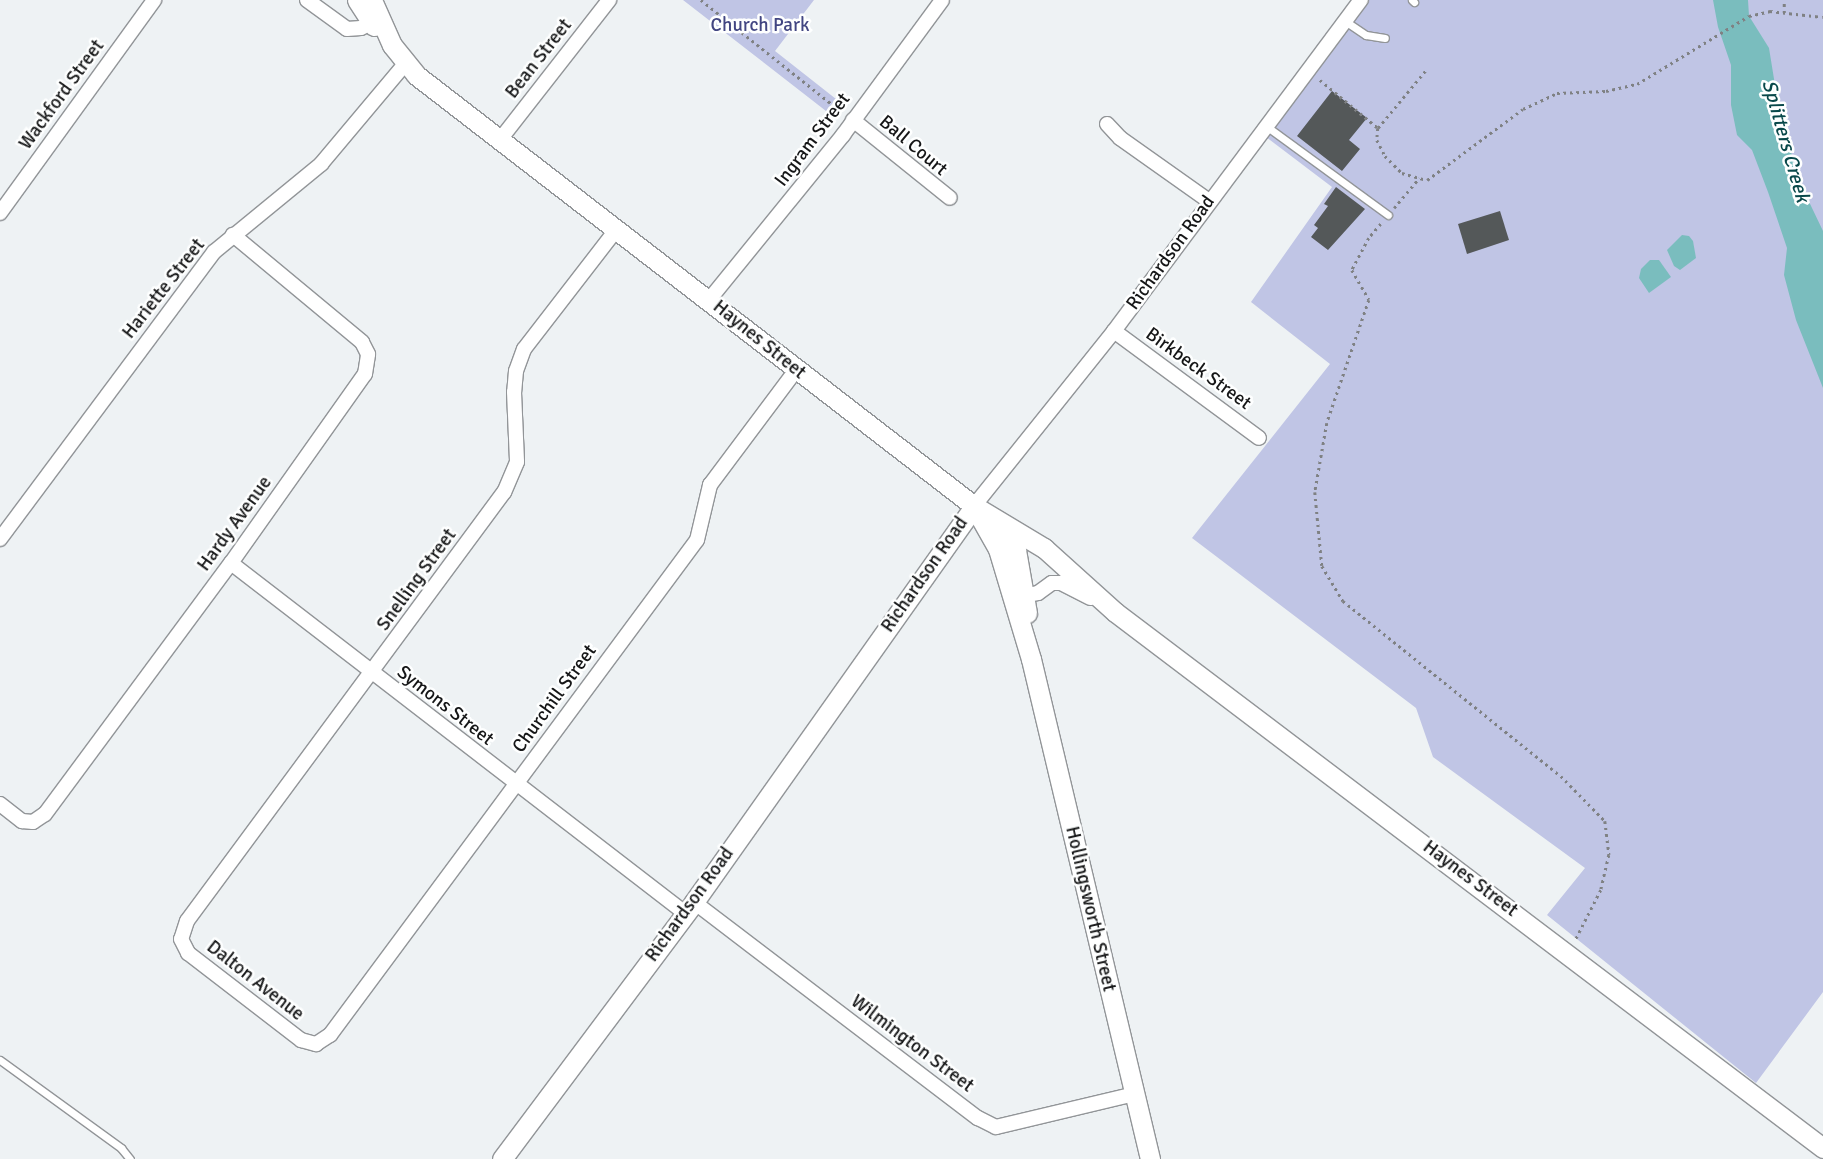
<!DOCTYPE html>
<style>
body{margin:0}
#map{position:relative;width:1823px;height:1159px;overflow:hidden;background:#eef2f4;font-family:Signika,sans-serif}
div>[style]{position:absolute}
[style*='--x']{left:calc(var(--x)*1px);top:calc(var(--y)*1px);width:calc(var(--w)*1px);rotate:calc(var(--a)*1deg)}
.green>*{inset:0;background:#c0c5e5}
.water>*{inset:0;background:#7abdbe}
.building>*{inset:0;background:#545859}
.path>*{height:2.5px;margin-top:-1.25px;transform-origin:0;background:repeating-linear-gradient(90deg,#7f8183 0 2.5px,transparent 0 6.5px)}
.roads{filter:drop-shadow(1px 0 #929598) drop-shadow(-1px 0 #929598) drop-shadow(0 1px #929598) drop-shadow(0 -1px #929598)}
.lane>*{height:7px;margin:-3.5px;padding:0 3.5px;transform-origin:3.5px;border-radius:3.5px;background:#fff}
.street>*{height:14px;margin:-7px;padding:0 7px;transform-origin:7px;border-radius:7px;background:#fff}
.secondary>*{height:19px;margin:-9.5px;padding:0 9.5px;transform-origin:9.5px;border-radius:9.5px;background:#fff}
span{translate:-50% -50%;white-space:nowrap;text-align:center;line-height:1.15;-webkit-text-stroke:5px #feffff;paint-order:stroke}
.park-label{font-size:19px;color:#424682}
.street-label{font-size:19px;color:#151617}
.water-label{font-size:20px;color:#08484a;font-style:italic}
</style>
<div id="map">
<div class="green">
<i style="clip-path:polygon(683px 0,814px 0,775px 51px,836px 99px,826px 111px)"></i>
<i style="clip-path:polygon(1369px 0,1823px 0,1823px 992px,1756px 1083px,1547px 915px,1585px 868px,1433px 757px,1416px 708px,1192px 538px,1330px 364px,1251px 302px,1332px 187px,1266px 137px)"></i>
</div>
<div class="water">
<i style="clip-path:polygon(1713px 0,1748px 0,1749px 16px,1769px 48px,1780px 116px,1801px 185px,1823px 231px,1823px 388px,1796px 320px,1784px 275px,1787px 248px,1768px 192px,1752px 150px,1737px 135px,1731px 105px,1731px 65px,1718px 27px)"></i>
<i style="clip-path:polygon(1682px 235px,1689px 236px,1693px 241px,1696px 258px,1680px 270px,1674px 266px,1667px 250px)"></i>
<i style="clip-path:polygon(1650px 260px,1659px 260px,1671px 277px,1649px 293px,1639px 278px,1641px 269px)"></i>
</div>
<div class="building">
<i style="clip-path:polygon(1332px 91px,1367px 118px,1349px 140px,1360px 149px,1342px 171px,1297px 136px)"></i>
<i style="clip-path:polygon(1336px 187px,1365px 209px,1328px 250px,1311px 237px,1318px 228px,1314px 225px,1328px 206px,1324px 204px)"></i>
<i style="clip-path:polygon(1500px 211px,1509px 240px,1467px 254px,1458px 224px)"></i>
</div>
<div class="path">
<i style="--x:701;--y:0;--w:180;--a:38.5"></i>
<i style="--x:1784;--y:13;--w:13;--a:-90"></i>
<i style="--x:1320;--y:80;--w:75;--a:39.6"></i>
<i style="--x:1378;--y:128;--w:12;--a:95"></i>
<i style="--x:1377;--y:140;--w:18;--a:63"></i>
<i style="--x:1385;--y:156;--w:24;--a:45"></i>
<i style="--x:1402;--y:173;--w:26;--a:16"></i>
<i style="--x:1427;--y:180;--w:119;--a:-36.5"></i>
<i style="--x:1523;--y:109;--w:38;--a:-25"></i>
<i style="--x:1557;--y:93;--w:49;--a:-2.3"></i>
<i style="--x:1606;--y:91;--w:32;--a:-13"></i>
<i style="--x:1637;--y:84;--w:131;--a:-31.3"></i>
<i style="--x:1749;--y:16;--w:22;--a:-13"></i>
<i style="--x:1770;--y:11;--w:53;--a:6.5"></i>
<i style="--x:1378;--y:128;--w:75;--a:-50.4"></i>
<i style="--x:1394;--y:208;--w:39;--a:-50"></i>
<i style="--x:1381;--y:224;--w:18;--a:131"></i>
<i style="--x:1369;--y:238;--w:36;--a:118"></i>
<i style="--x:1352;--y:270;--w:34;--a:60"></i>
<i style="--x:1369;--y:300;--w:130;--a:108.9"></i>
<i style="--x:1327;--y:423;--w:70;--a:99.9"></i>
<i style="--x:1315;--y:492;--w:74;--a:84.6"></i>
<i style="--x:1322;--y:566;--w:41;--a:59"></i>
<i style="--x:1343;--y:601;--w:280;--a:38.8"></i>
<i style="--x:1561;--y:776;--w:63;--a:45.6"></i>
<i style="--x:1605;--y:821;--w:34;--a:83"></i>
<i style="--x:1609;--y:855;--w:36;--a:103"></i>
<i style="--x:1601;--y:890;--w:57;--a:117"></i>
</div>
<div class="roads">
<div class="lane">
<i style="--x:1412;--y:0;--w:3;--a:45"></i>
<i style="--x:1345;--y:21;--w:25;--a:34"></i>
<i style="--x:1366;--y:35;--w:19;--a:9"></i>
<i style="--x:1266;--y:126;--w:151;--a:36.1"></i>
<i style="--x:0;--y:1060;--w:150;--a:36"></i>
<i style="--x:121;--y:1148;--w:14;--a:51"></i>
</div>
<div class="street">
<i style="--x:307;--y:0;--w:49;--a:35.9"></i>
<i style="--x:347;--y:29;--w:14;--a:-4"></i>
<i style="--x:361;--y:28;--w:20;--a:-27"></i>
<i style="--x:853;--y:120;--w:124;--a:38.8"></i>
<i style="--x:1107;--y:124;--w:19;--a:47"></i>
<i style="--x:1120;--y:138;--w:109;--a:35.3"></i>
<i style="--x:499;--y:141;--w:179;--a:-52"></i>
<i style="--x:0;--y:213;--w:263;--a:-54.1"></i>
<i style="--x:616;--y:230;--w:150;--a:127.7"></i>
<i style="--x:524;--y:349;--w:23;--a:110"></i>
<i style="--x:516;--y:371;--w:21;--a:95"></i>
<i style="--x:514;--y:392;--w:70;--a:87.5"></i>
<i style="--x:517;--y:462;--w:33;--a:113"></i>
<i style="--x:504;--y:492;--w:533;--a:126.46"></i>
<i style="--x:187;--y:921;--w:19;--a:108"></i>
<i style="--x:181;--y:939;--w:16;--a:63"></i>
<i style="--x:188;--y:953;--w:143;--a:37.6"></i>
<i style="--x:301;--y:1040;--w:16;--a:15"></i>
<i style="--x:316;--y:1044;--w:17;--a:-33"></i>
<i style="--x:330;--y:1035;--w:616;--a:-53.45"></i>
<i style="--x:697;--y:540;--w:57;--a:-76.7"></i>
<i style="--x:710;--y:485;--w:144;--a:-53.2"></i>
<i style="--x:709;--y:300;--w:213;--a:-50.9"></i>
<i style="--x:843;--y:135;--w:167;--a:-53.7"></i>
<i style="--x:1114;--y:331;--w:180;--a:36.4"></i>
<i style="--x:974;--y:506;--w:224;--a:-51.3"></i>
<i style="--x:1114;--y:331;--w:413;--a:-53.3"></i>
<i style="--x:0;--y:539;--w:358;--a:-53.3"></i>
<i style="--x:214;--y:252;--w:139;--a:-39.4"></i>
<i style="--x:321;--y:164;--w:131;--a:-50"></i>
<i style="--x:231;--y:563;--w:573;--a:37.63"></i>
<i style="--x:1016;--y:597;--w:22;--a:-10"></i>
<i style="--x:1038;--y:593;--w:17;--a:-36"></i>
<i style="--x:1052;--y:583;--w:9;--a:0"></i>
<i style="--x:1061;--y:583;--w:33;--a:27"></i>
<i style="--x:0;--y:804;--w:28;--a:38"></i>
<i style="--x:22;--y:821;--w:11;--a:5"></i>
<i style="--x:33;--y:822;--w:14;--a:-34"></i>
<i style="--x:45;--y:814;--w:312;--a:-53.5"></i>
<i style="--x:231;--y:563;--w:232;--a:-54.7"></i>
<i style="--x:365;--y:374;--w:20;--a:-81"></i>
<i style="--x:368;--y:354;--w:13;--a:-117"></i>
<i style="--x:362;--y:342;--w:168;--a:-140.3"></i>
<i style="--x:694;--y:902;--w:357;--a:37.3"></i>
<i style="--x:978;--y:1118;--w:20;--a:27"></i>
<i style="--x:996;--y:1127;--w:142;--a:-13.4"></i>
</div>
<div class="secondary">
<i style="--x:357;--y:0;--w:31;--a:57"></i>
<i style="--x:372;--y:0;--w:49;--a:66"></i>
<i style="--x:392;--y:45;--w:38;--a:51"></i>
<i style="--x:416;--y:75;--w:705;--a:37.68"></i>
<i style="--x:974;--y:506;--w:82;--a:31"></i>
<i style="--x:1044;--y:548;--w:96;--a:42"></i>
<i style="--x:1115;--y:612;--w:888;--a:37.13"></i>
<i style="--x:976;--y:510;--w:45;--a:60.6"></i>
<i style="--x:998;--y:549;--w:115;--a:73.3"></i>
<i style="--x:1031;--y:659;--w:514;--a:76.61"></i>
<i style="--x:1004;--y:525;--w:28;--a:64"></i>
<i style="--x:1016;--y:550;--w:64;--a:80.1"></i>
<i style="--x:502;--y:1159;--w:321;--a:-53.2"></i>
<i style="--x:694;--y:902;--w:485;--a:-54.7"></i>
</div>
</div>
<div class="park-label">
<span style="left:760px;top:26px">Church Park</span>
</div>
<div class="street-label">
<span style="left:539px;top:59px;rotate:-52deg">Bean Street</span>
<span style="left:62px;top:95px;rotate:-54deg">Wackford Street</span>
<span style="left:813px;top:140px;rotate:-53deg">Ingram Street</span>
<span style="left:913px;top:146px;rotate:40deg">Ball Court</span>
<span style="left:1171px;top:253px;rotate:-54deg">Richardson Road</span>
<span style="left:164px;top:289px;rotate:-52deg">Hariette Street</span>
<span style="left:759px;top:340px;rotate:39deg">Haynes Street</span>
<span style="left:1198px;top:369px;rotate:36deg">Birkbeck Street</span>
<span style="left:235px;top:524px;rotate:-54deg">Hardy Avenue</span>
<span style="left:925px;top:575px;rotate:-55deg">Richardson Road</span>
<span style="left:417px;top:580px;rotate:-54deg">Snelling Street</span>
<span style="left:555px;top:699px;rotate:-54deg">Churchill Street</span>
<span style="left:445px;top:706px;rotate:38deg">Symons Street</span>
<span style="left:1470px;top:879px;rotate:37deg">Haynes Street</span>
<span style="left:690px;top:905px;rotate:-54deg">Richardson Road</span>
<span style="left:1090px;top:909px;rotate:77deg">Hollingsworth Street</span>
<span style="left:255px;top:981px;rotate:38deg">Dalton Avenue</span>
<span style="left:912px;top:1044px;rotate:37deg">Wilmington Street</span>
</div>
<div class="water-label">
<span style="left:1786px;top:141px;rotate:74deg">Splitters Creek</span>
</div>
</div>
